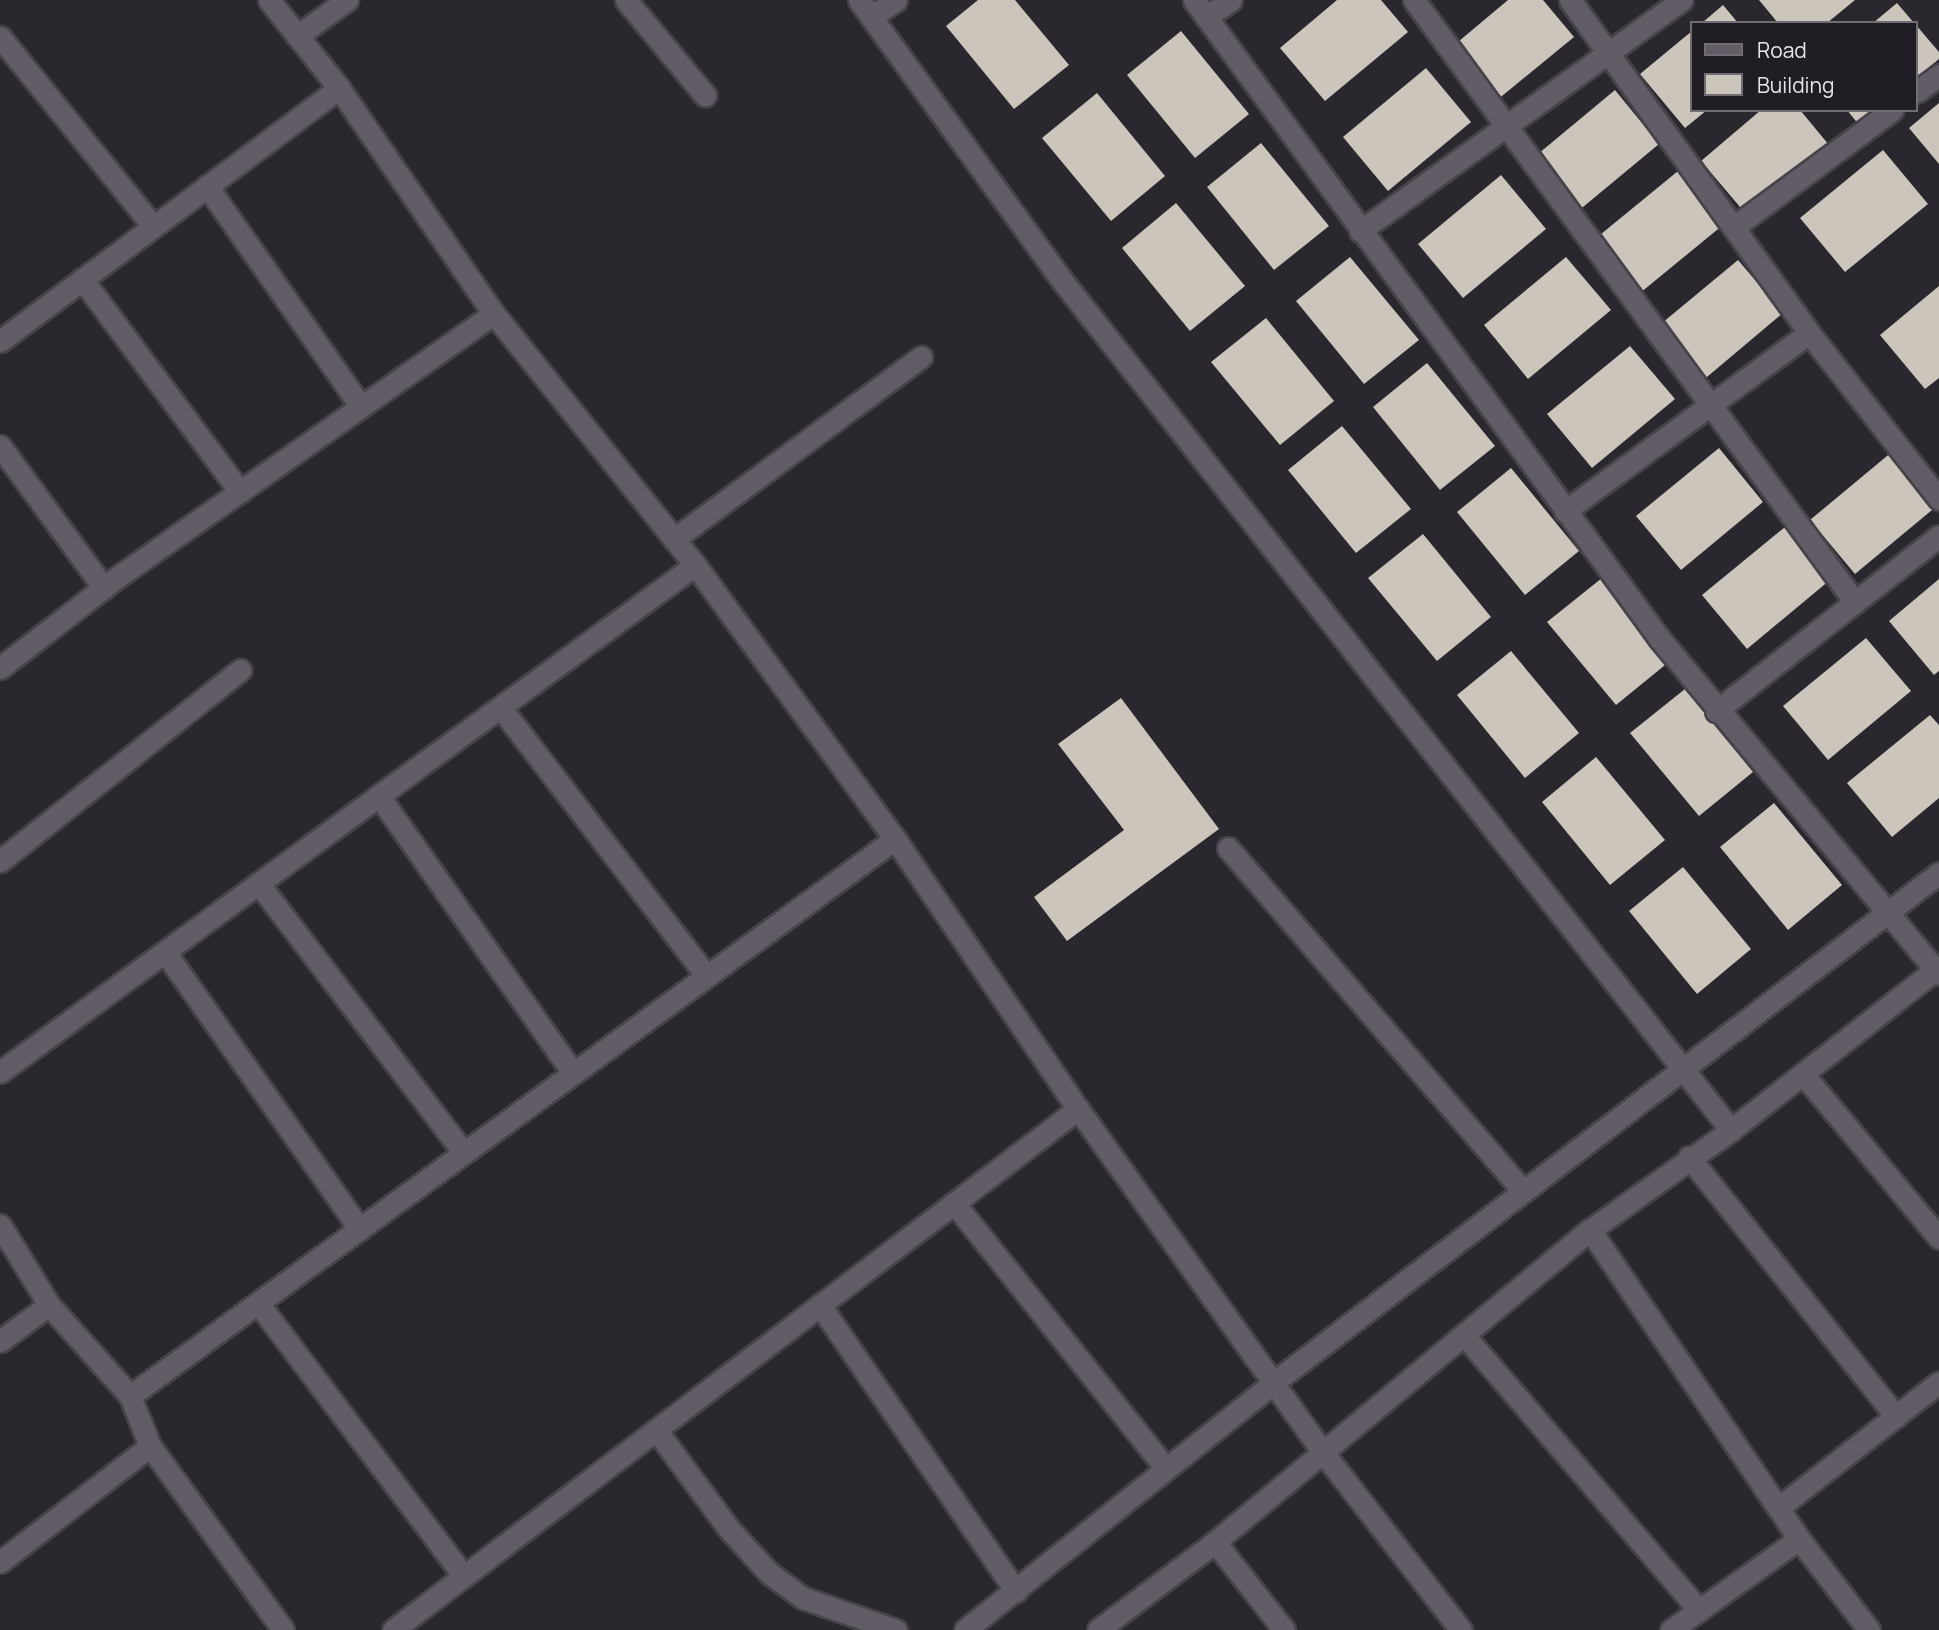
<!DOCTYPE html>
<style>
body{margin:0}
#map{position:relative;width:1939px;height:1630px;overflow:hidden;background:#2b272e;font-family:Manrope,sans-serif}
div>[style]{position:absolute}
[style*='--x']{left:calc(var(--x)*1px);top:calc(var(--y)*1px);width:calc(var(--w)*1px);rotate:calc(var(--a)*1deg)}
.building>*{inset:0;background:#cbc5bc}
.roads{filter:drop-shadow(2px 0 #464349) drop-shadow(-2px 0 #464349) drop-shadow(0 2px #464349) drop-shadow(0 -2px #464349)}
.minor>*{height:21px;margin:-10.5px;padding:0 10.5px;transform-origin:10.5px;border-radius:10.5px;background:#615c65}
span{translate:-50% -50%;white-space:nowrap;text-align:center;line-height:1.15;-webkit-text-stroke:7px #211d24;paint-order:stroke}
.legend{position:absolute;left:1690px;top:21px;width:228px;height:91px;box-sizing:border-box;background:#211d24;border:2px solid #716d73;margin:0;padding:9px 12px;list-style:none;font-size:21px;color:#e8e5ea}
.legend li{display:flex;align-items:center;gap:14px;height:35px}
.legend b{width:35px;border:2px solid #716d73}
</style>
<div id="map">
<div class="building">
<i style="clip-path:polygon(978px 0,1015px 0,1069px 65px,1014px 109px,946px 26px)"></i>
<i style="clip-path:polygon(1337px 0,1381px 0,1408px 32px,1325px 101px,1280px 48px)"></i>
<i style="clip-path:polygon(1508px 0,1543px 0,1574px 37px,1491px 105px,1446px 52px)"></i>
<i style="clip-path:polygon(1759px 0,1855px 0,1827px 23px,1778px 23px)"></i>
<i style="clip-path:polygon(1897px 3px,1914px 23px,1873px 23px)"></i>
<i style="clip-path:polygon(1723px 5px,1738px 23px,1702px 23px)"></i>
<i style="clip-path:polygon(1916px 25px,1939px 52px,1939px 59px,1916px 78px)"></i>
<i style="clip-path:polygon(1181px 31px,1249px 114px,1195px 158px,1127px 75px)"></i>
<i style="clip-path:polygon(1692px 31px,1692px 110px,1707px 110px,1685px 128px,1640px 74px)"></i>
<i style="clip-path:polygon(1426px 68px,1471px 122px,1388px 191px,1343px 137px)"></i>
<i style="clip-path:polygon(1615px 90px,1659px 144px,1577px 212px,1532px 159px)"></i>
<i style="clip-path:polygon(1097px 93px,1165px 176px,1111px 221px,1042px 138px)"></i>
<i style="clip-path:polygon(1939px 103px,1939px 164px,1909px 128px)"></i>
<i style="clip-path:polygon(1761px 110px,1800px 110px,1829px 145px,1746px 214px,1701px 161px)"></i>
<i style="clip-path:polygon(1847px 110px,1878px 110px,1859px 125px)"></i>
<i style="clip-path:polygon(1261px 143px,1329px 226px,1274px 270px,1207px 187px)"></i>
<i style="clip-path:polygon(1883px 150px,1928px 204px,1845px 272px,1800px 218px)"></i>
<i style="clip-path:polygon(1678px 171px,1723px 225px,1640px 293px,1595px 239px)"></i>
<i style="clip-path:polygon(1501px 175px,1546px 229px,1463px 298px,1418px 244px)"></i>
<i style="clip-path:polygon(1176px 203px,1245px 286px,1190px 331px,1122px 248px)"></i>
<i style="clip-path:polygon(1350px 257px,1419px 340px,1364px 384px,1296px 301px)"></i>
<i style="clip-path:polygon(1566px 257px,1611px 310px,1528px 379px,1484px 325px)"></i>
<i style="clip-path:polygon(1738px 260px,1783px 313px,1701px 382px,1656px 328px)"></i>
<i style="clip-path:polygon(1939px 286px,1939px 378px,1925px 389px,1880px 335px)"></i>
<i style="clip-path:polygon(1266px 318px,1334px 401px,1280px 445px,1211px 362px)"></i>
<i style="clip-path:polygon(1630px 346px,1675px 399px,1592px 468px,1547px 414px)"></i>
<i style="clip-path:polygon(1427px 363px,1495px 446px,1440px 490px,1373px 407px)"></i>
<i style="clip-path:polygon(1342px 426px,1411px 509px,1356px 553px,1288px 470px)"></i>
<i style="clip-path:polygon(1719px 448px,1763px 502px,1681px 570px,1636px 516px)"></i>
<i style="clip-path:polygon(1893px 451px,1938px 505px,1855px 574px,1810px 520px)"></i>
<i style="clip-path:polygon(1511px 468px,1579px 551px,1525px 595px,1457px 512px)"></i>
<i style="clip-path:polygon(1785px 527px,1830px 580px,1747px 649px,1702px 595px)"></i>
<i style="clip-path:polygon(1423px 534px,1491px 617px,1437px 661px,1368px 578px)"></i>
<i style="clip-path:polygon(1602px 578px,1670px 661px,1616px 705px,1547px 622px)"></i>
<i style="clip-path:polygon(1939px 579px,1939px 671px,1934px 675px,1889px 621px)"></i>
<i style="clip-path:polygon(1866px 638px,1911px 691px,1828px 760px,1783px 706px)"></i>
<i style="clip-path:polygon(1511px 651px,1579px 733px,1525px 778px,1457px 695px)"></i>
<i style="clip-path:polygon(1685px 689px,1753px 772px,1699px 816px,1630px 733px)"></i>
<i style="clip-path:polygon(1121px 698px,1219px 829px,1067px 941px,1034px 897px,1124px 830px,1058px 744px)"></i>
<i style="clip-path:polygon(1930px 715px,1939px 725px,1939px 798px,1892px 837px,1847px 783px)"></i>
<i style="clip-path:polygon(1596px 757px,1665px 840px,1610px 885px,1542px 802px)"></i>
<i style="clip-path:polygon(1774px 803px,1842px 885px,1788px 930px,1720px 847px)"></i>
<i style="clip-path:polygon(1683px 867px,1751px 949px,1697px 994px,1629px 911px)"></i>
</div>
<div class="roads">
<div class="minor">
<i style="--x:269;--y:0;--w:112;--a:51.5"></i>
<i style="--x:339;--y:88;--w:274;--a:55.6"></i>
<i style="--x:494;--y:314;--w:322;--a:51.3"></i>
<i style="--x:695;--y:565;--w:339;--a:53.9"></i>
<i style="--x:895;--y:839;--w:326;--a:55.9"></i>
<i style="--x:1078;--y:1109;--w:420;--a:54.5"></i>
<i style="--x:1322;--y:1451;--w:227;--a:52.2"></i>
<i style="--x:626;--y:0;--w:124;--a:50.3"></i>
<i style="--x:859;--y:0;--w:344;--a:54.1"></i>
<i style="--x:1061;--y:279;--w:1083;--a:51.79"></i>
<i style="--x:1194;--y:0;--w:789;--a:53.91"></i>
<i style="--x:1659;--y:638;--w:437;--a:50.2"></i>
<i style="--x:1414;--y:0;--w:746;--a:53.78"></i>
<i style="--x:1570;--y:0;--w:410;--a:54.3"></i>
<i style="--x:871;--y:17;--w:30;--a:-34"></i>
<i style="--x:1206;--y:17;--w:30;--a:-34"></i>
<i style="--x:297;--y:36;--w:62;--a:-35.8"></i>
<i style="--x:0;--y:37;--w:243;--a:51"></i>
<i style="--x:1916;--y:92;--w:29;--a:-36"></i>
<i style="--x:207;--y:186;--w:269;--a:55.1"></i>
<i style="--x:1734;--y:227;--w:197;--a:-36.5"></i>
<i style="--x:1360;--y:231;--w:396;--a:-35.7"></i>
<i style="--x:82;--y:279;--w:265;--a:53.4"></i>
<i style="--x:0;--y:341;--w:423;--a:-36.7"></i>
<i style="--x:0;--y:446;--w:176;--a:53.8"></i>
<i style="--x:1565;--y:511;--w:302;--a:-36.1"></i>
<i style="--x:1809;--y:333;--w:211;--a:51.9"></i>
<i style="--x:674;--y:539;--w:307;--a:-36.4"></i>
<i style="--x:0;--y:668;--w:142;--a:-37.8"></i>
<i style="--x:112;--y:581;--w:466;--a:-35"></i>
<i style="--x:501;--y:708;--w:338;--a:52.5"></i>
<i style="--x:1716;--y:711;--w:283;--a:-38.1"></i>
<i style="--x:379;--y:796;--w:338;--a:55"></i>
<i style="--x:1228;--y:848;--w:452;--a:49.3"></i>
<i style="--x:0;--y:861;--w:307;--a:-38.5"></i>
<i style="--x:259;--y:884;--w:338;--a:52.7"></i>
<i style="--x:165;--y:952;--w:339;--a:54.9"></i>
<i style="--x:0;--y:1072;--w:860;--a:-36.11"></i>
<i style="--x:1803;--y:1074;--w:213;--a:50.3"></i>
<i style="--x:1689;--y:1157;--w:332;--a:51.4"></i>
<i style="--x:954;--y:1203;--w:340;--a:51.4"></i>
<i style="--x:0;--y:1225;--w:94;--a:58.5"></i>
<i style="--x:49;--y:1305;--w:122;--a:48.3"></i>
<i style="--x:130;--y:1396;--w:54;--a:68.2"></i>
<i style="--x:150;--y:1446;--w:227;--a:54.1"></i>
<i style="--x:1590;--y:1230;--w:373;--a:55.9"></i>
<i style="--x:258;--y:1303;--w:342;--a:53"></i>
<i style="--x:820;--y:1305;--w:347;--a:55.6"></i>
<i style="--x:1464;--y:1335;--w:362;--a:49.5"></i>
<i style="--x:0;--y:1341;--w:61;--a:-36.3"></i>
<i style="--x:130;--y:1396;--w:946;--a:-36.06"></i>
<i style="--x:656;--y:1430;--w:123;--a:53.6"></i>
<i style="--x:729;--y:1529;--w:59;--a:47.7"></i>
<i style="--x:769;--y:1573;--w:42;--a:36.3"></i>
<i style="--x:803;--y:1598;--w:98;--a:19"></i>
<i style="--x:1778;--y:1508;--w:204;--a:-38"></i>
<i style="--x:1215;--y:1542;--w:112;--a:51.9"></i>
<i style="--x:0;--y:1562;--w:190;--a:-37.7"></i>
<i style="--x:393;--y:1630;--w:861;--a:-37.26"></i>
<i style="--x:965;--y:1630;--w:395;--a:-38.7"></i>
<i style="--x:1273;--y:1383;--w:839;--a:-37.44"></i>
<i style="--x:1098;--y:1630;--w:146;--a:-36.9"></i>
<i style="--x:1215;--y:1542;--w:488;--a:-39.8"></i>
<i style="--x:1590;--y:1230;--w:173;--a:-35.3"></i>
<i style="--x:1731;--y:1130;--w:264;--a:-38.1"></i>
<i style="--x:1671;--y:1630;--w:157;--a:-35.4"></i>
<i style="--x:1799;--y:1539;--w:115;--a:52.4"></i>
</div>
</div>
<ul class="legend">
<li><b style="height:9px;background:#615c65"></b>Road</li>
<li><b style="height:19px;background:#cbc5bc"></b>Building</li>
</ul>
</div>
